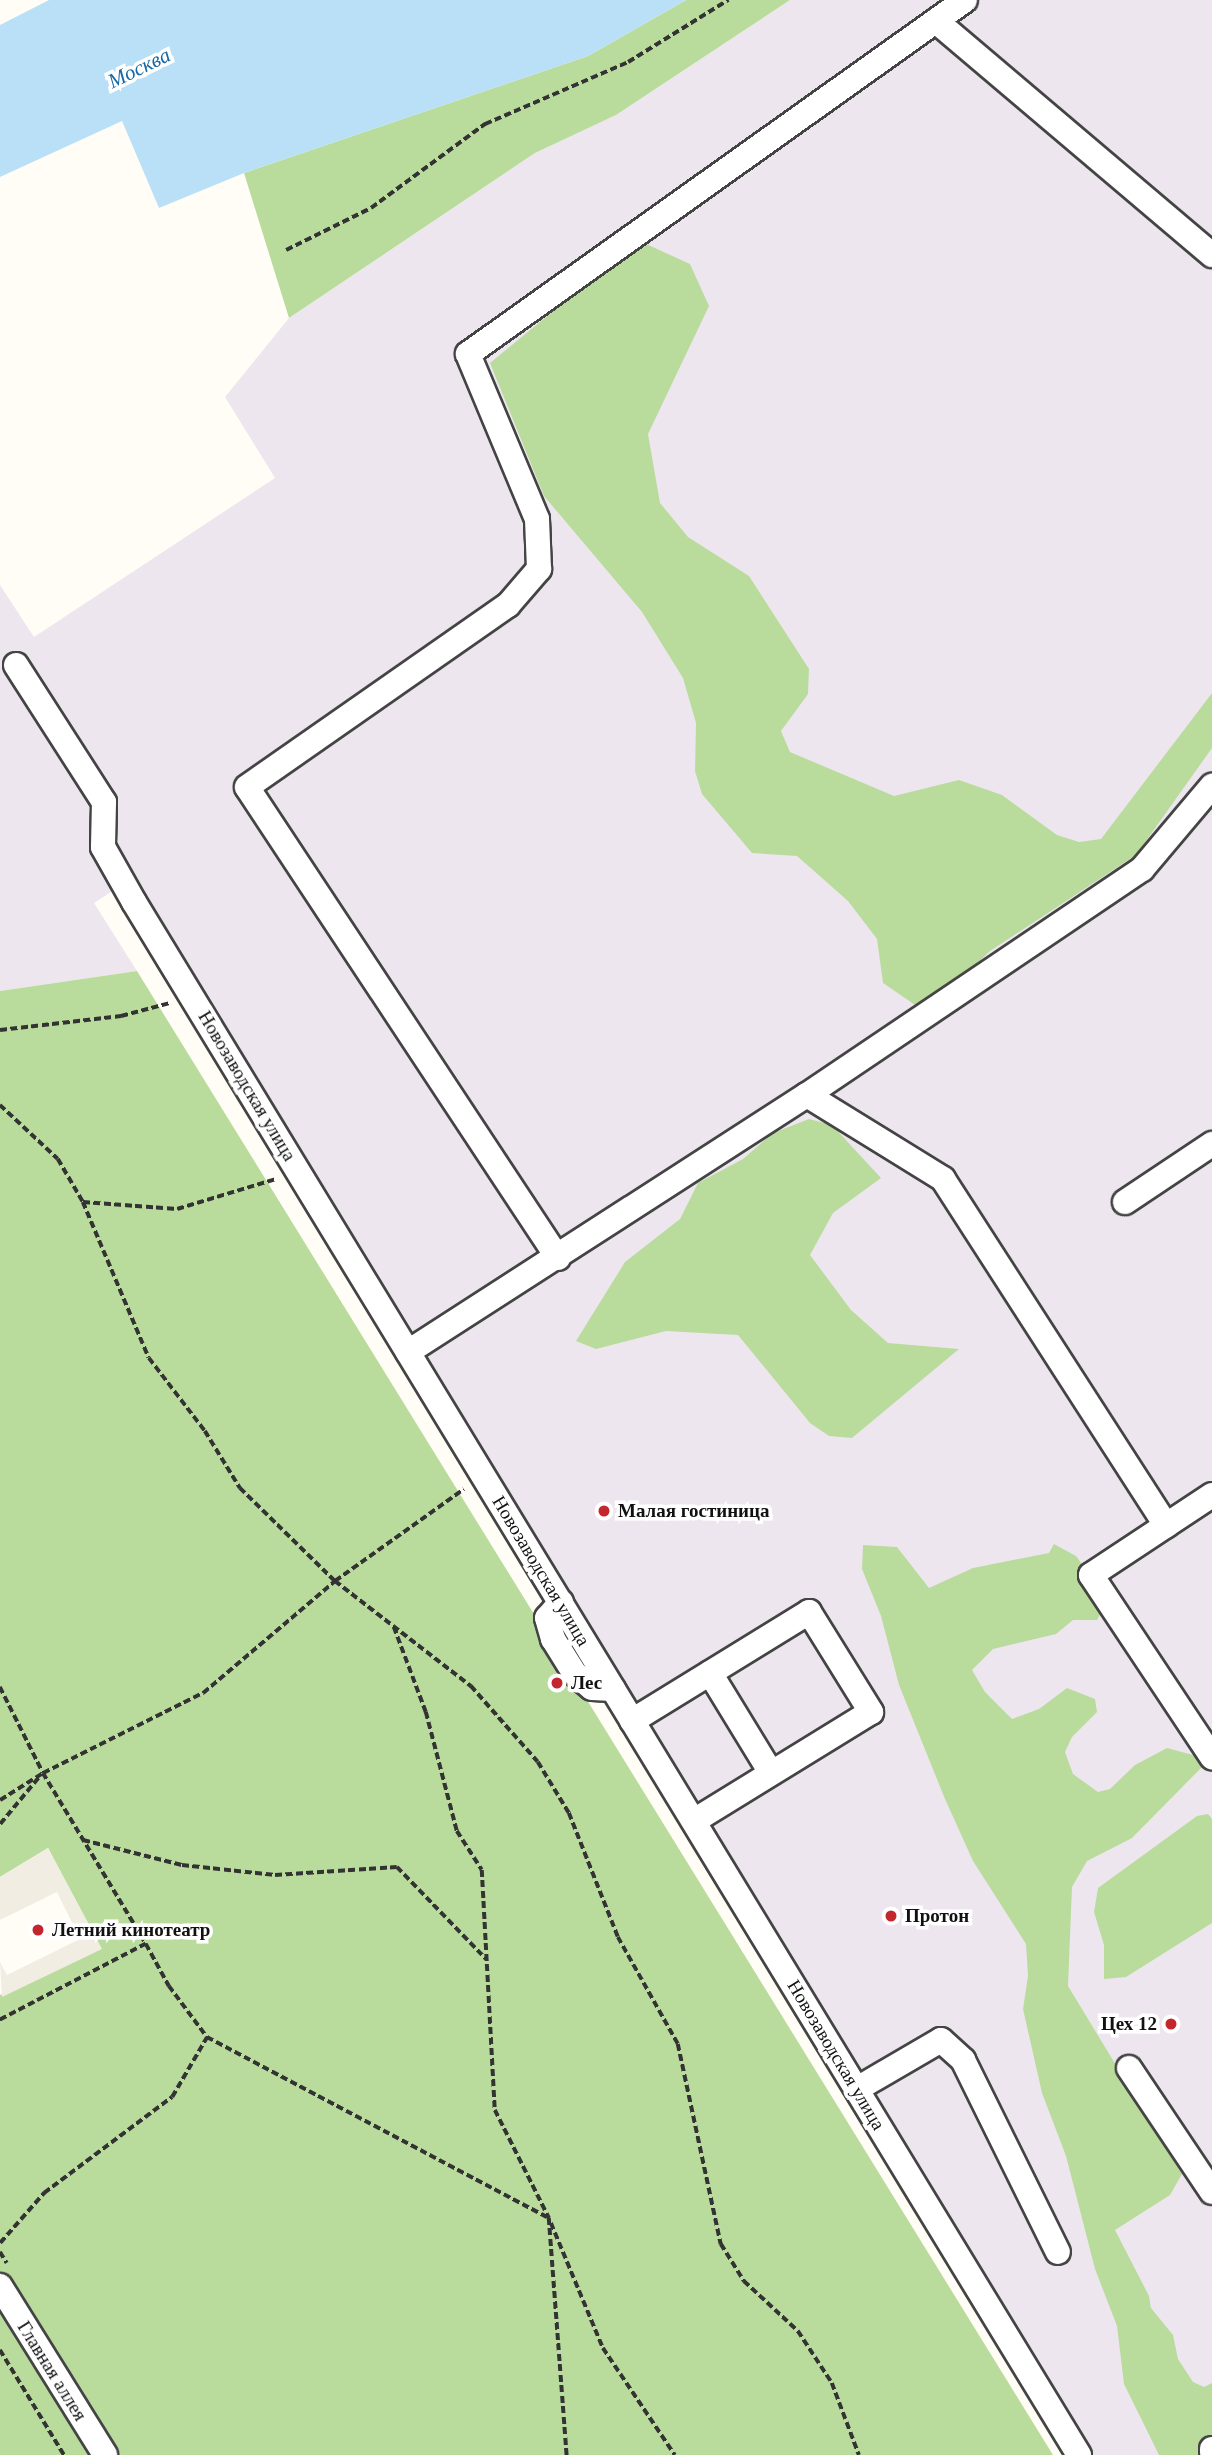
<!DOCTYPE html>
<meta charset="utf-8">
<style>
body{margin:0}
#map{position:relative;width:1212px;height:2455px;overflow:hidden;background:#fffdf5;font-family:"Times New Roman",serif}
div>[style]{position:absolute}
[style*='--x']{left:calc(var(--x)*1px);top:calc(var(--y)*1px);width:calc(var(--w)*1px);rotate:calc(var(--a)*1deg)}
.industrial>*{inset:0;background:#eee6ef}
.forest>*{inset:0;background:#b9dc9c}
.plaza>*{inset:0;background:#f1ede2}
.water>*{inset:0;background:#b9e0f7}
.path>*{height:3.5px;margin-top:-1.75px;transform-origin:0;background:repeating-linear-gradient(90deg,#333 0 7px,transparent 0 10.5px)}
.roads{filter:drop-shadow(2px 0 #444) drop-shadow(-2px 0 #444) drop-shadow(0 2px #444) drop-shadow(0 -2px #444)}
.minor>*{height:24px;margin:-12px;padding:0 12px;transform-origin:12px;border-radius:12px;background:#fff}
.dots>*{width:19px;height:19px;translate:-50% -50%;box-sizing:border-box;border:4px solid #fff;border-radius:50%}
span{translate:-50% -50%;white-space:nowrap;text-align:center;line-height:1.15;-webkit-text-stroke:7px #fff;paint-order:stroke}
.street-label{font-size:19px;color:#111}
.poi-label{font-size:19px;color:#111;font-weight:700}
.left{translate:0 -50%;text-align:left}
.right{translate:-100% -50%;text-align:right}
.water-label{font-size:21px;color:#1768a6;font-style:italic}
</style>
<div id="map">
<div class="industrial">
<i style="clip-path:polygon(790px 0,1212px 0,1212px 2455px,1089px 2455px,131px 879px,94px 903px,137px 971px,0 991px,0 585px,34px 637px,275px 478px,225px 397px,289px 318px,535px 153px,616px 115px)"></i>
</div>
<div class="forest">
<i style="clip-path:polygon(686px 0,790px 0,616px 115px,535px 153px,289px 318px,244px 173px,588px 56px)"></i>
<i style="clip-path:polygon(644px 243px,690px 264px,709px 306px,648px 434px,660px 503px,688px 537px,749px 576px,809px 669px,808px 694px,781px 731px,790px 752px,894px 796px,959px 780px,1002px 795px,1057px 835px,1079px 842px,1101px 839px,1212px 693px,1212px 748px,1136px 855px,990px 951px,940px 999px,921px 1009px,883px 983px,877px 939px,848px 901px,797px 856px,752px 853px,702px 794px,695px 771px,696px 723px,683px 678px,642px 612px,544px 496px,490px 363px,623px 254px)"></i>
<i style="clip-path:polygon(137px 971px,1053px 2455px,0 2455px,0 1995px,101px 1948px,48px 1848px,0 1877px,0 991px)"></i>
<i style="clip-path:polygon(809px 1119px,832px 1125px,881px 1178px,833px 1213px,810px 1255px,851px 1310px,888px 1343px,959px 1349px,852px 1438px,829px 1436px,810px 1423px,738px 1335px,666px 1331px,596px 1349px,576px 1341px,625px 1262px,680px 1219px,698px 1183px,743px 1159px,773px 1133px)"></i>
<i style="clip-path:polygon(1054px 1544px,1076px 1556px,1097px 1585px,1103px 1609px,1097px 1620px,1073px 1620px,1056px 1634px,993px 1649px,972px 1670px,985px 1692px,1012px 1719px,1039px 1709px,1067px 1688px,1095px 1699px,1097px 1712px,1072px 1737px,1065px 1752px,1073px 1774px,1098px 1792px,1110px 1789px,1135px 1765px,1167px 1748px,1197px 1756px,1203px 1766px,1132px 1838px,1087px 1861px,1072px 1887px,1068px 1986px,1182px 2174px,1170px 2195px,1115px 2230px,1149px 2296px,1151px 2308px,1173px 2335px,1178px 2359px,1193px 2382px,1204px 2387px,1212px 2383px,1212px 2455px,1159px 2455px,1124px 2384px,1117px 2326px,1095px 2269px,1066px 2156px,1042px 2093px,1023px 2009px,1028px 1976px,1026px 1944px,973px 1861px,945px 1799px,899px 1685px,881px 1616px,862px 1569px,863px 1545px,897px 1547px,929px 1588px,973px 1568px,1049px 1553px)"></i>
<i style="clip-path:polygon(1208px 1814px,1212px 1819px,1212px 1923px,1126px 1977px,1104px 1979px,1104px 1945px,1094px 1912px,1098px 1888px,1197px 1816px)"></i>
</div>
<div class="plaza">
<i style="clip-path:polygon(48px 1848px,102px 1949px,2px 1997px,0 1962px,7px 1975px,80px 1939px,57px 1892px,0 1920px,0 1877px)"></i>
</div>
<div class="water">
<i style="clip-path:polygon(49px 0,686px 0,588px 56px,244px 173px,159px 208px,122px 121px,0 177px,0 25px)"></i>
</div>
<div class="path">
<i style="--x:286;--y:250;--w:95;--a:-26.3"></i>
<i style="--x:371;--y:208;--w:142;--a:-36.4"></i>
<i style="--x:485;--y:124;--w:156;--a:-23.4"></i>
<i style="--x:628;--y:62;--w:118;--a:-31.8"></i>
<i style="--x:0;--y:1030;--w:122;--a:-6.6"></i>
<i style="--x:121;--y:1016;--w:51;--a:-14.9"></i>
<i style="--x:0;--y:1105;--w:79;--a:43"></i>
<i style="--x:58;--y:1159;--w:50;--a:59.8"></i>
<i style="--x:83;--y:1202;--w:169;--a:67.1"></i>
<i style="--x:149;--y:1358;--w:92;--a:52.5"></i>
<i style="--x:205;--y:1431;--w:67;--a:58.4"></i>
<i style="--x:240;--y:1488;--w:133;--a:44.4"></i>
<i style="--x:335;--y:1581;--w:172;--a:37.7"></i>
<i style="--x:471;--y:1686;--w:101;--a:48.6"></i>
<i style="--x:538;--y:1762;--w:60;--a:58.7"></i>
<i style="--x:569;--y:1813;--w:133;--a:68.4"></i>
<i style="--x:618;--y:1937;--w:123;--a:60.7"></i>
<i style="--x:678;--y:2044;--w:205;--a:77.9"></i>
<i style="--x:721;--y:2244;--w:44;--a:58.1"></i>
<i style="--x:744;--y:2281;--w:74;--a:42.8"></i>
<i style="--x:798;--y:2331;--w:62;--a:56.8"></i>
<i style="--x:832;--y:2383;--w:77;--a:69.4"></i>
<i style="--x:83;--y:1202;--w:94;--a:4.3"></i>
<i style="--x:177;--y:1209;--w:103;--a:-16.9"></i>
<i style="--x:394;--y:1627;--w:91;--a:69.4"></i>
<i style="--x:426;--y:1712;--w:123;--a:75.4"></i>
<i style="--x:457;--y:1831;--w:46;--a:57.3"></i>
<i style="--x:482;--y:1870;--w:240;--a:86.9"></i>
<i style="--x:495;--y:2110;--w:121;--a:63.4"></i>
<i style="--x:549;--y:2218;--w:238;--a:85.7"></i>
<i style="--x:0;--y:1687;--w:96;--a:63.4"></i>
<i style="--x:43;--y:1773;--w:200;--a:58.9"></i>
<i style="--x:146;--y:1944;--w:165;--a:152.5"></i>
<i style="--x:0;--y:1800;--w:51;--a:-32.1"></i>
<i style="--x:43;--y:1773;--w:179;--a:-26.6"></i>
<i style="--x:203;--y:1693;--w:173;--a:-40.3"></i>
<i style="--x:335;--y:1581;--w:158;--a:-35.5"></i>
<i style="--x:0;--y:1824;--w:61;--a:-50.3"></i>
<i style="--x:83;--y:1840;--w:102;--a:14.2"></i>
<i style="--x:182;--y:1865;--w:94;--a:6.1"></i>
<i style="--x:275;--y:1875;--w:122;--a:-3.8"></i>
<i style="--x:397;--y:1867;--w:128;--a:45.9"></i>
<i style="--x:146;--y:1944;--w:48;--a:61.3"></i>
<i style="--x:169;--y:1986;--w:64;--a:53.3"></i>
<i style="--x:207;--y:2037;--w:385;--a:27.9"></i>
<i style="--x:551;--y:2223;--w:135;--a:67.4"></i>
<i style="--x:603;--y:2348;--w:129;--a:56.1"></i>
<i style="--x:0;--y:2243;--w:67;--a:-48.7"></i>
<i style="--x:44;--y:2193;--w:160;--a:-36.9"></i>
<i style="--x:172;--y:2097;--w:69;--a:-59.7"></i>
<i style="--x:0;--y:2252;--w:13;--a:58"></i>
<i style="--x:0;--y:2350;--w:123;--a:58.6"></i>
</div>
<div class="roads">
<div class="minor">
<i style="--x:936;--y:21;--w:362;--a:40.3"></i>
<i style="--x:16;--y:665;--w:163;--a:57.3"></i>
<i style="--x:104;--y:802;--w:45;--a:91.3"></i>
<i style="--x:103;--y:847;--w:63;--a:60.6"></i>
<i style="--x:134;--y:902;--w:1818;--a:58.68"></i>
<i style="--x:807;--y:1095;--w:160;--a:31.7"></i>
<i style="--x:943;--y:1179;--w:412;--a:57.2"></i>
<i style="--x:1125;--y:1202;--w:105;--a:-33.7"></i>
<i style="--x:558;--y:1258;--w:564;--a:-123.44"></i>
<i style="--x:247;--y:787;--w:318;--a:-34.9"></i>
<i style="--x:508;--y:605;--w:48;--a:-49.3"></i>
<i style="--x:539;--y:569;--w:50;--a:-92.3"></i>
<i style="--x:537;--y:519;--w:179;--a:-112.7"></i>
<i style="--x:468;--y:354;--w:610;--a:-35.46"></i>
<i style="--x:408;--y:1352;--w:475;--a:-32.8"></i>
<i style="--x:807;--y:1095;--w:404;--a:-34"></i>
<i style="--x:1142;--y:869;--w:109;--a:-49.9"></i>
<i style="--x:1212;--y:1495;--w:145;--a:146.5"></i>
<i style="--x:1091;--y:1575;--w:219;--a:56.4"></i>
<i style="--x:561;--y:1602;--w:21;--a:131"></i>
<i style="--x:547;--y:1618;--w:22;--a:74"></i>
<i style="--x:553;--y:1639;--w:40;--a:58"></i>
<i style="--x:574;--y:1673;--w:23;--a:40"></i>
<i style="--x:592;--y:1688;--w:21;--a:3"></i>
<i style="--x:710;--y:1673;--w:117;--a:58.6"></i>
<i style="--x:632;--y:1721;--w:208;--a:-31.6"></i>
<i style="--x:809;--y:1612;--w:118;--a:58.2"></i>
<i style="--x:871;--y:1712;--w:208;--a:148.4"></i>
<i style="--x:1129;--y:2068;--w:149;--a:56.2"></i>
<i style="--x:857;--y:2089;--w:97;--a:-30.3"></i>
<i style="--x:941;--y:2040;--w:30;--a:42"></i>
<i style="--x:963;--y:2060;--w:214;--a:63.7"></i>
<i style="--x:0;--y:2286;--w:199;--a:58.1"></i>
<i style="--x:1212;--y:2449;--w:3;--a:90"></i>
</div>
</div>
<div class="dots">
<i style="left:604px;top:1511px;background:#c4262e"></i>
<i style="left:557px;top:1683px;background:#c4262e"></i>
<i style="left:891px;top:1916px;background:#c4262e"></i>
<i style="left:38px;top:1930px;background:#c4262e"></i>
<i style="left:1171px;top:2024px;background:#c4262e"></i>
</div>
<div class="street-label">
<span style="left:247px;top:1086px;rotate:59deg">Новозаводская улица</span>
<span style="left:541px;top:1571px;rotate:59deg">Новозаводская улица</span>
<span style="left:836px;top:2055px;rotate:59deg">Новозаводская улица</span>
<span style="left:52px;top:2371px;rotate:58deg">Главная аллея</span>
</div>
<div class="poi-label">
<span class="left" style="left:618px;top:1511px">Малая гостиница</span>
<span class="left" style="left:571px;top:1683px">Лес</span>
<span class="left" style="left:905px;top:1916px">Протон</span>
<span class="left" style="left:52px;top:1930px">Летний кинотеатр</span>
<span class="right" style="left:1157px;top:2024px">Цех 12</span>
</div>
<div class="water-label">
<span style="left:139px;top:68px;rotate:-26deg">Москва</span>
</div>
</div>
